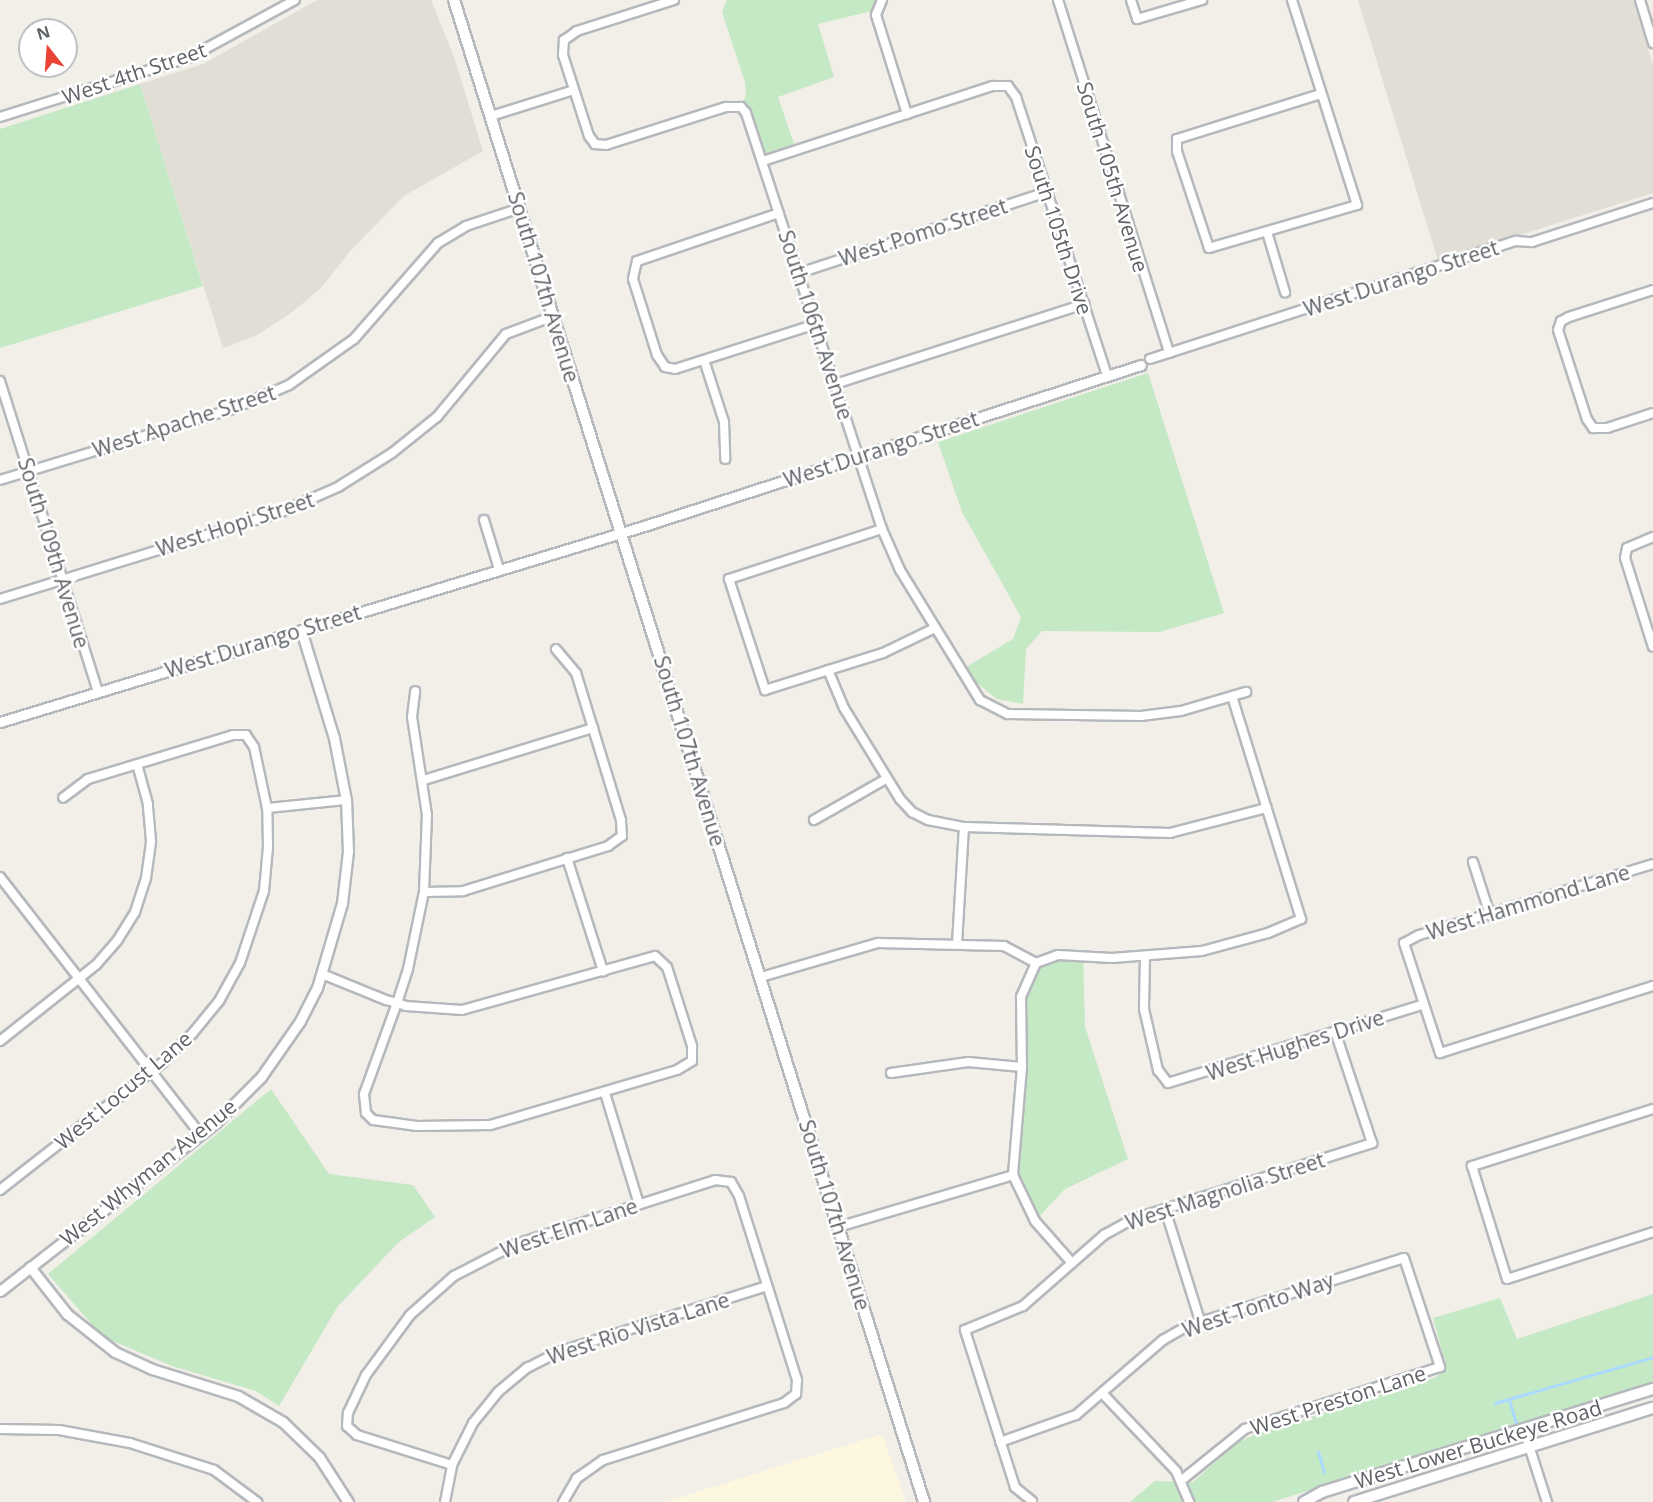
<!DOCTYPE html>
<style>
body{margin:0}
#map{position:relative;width:1653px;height:1502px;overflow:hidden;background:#f1efe8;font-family:"Open Sans",sans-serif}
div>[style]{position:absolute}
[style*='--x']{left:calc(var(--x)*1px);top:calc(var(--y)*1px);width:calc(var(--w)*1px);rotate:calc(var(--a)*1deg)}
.commercial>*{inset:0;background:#fef7e0}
.education>*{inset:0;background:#e1ded6}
.green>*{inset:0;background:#c5e8c5}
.stream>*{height:3px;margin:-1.5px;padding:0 1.5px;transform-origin:1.5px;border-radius:1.5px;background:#aadaff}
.roads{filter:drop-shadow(2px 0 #b5b8bc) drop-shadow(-2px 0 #b5b8bc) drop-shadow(0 2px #b5b8bc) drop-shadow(0 -2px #b5b8bc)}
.minor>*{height:8px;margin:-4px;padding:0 4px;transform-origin:4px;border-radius:4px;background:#fff}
.tertiary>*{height:9px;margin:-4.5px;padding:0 4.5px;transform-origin:4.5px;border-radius:4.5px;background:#fff}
.secondary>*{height:10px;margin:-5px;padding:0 5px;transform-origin:5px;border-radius:5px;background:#fff}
span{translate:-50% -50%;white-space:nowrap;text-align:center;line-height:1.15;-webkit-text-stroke:5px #fff;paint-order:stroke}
.street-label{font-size:21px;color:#5f6368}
.north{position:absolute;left:18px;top:18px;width:60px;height:60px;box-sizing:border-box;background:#fff;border:2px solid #bfc1c3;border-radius:50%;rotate:343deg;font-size:16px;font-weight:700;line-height:24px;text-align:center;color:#5f6368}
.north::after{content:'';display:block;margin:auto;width:21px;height:27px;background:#ea4335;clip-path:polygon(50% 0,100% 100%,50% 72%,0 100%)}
</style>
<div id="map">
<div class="commercial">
<i style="clip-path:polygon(882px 1434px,906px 1502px,665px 1502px)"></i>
</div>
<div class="education">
<i style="clip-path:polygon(317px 0,431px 0,454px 57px,483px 151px,404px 196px,350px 251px,321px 288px,291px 313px,257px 335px,223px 348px,140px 84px,203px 64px)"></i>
<i style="clip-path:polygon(1358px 0,1633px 0,1653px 65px,1653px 193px,1438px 261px)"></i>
</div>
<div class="green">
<i style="clip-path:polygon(727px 0,878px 0,876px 10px,818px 24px,834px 77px,778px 97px,796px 150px,763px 161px,741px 107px,746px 95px,745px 82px,722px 12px)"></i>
<i style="clip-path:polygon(140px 84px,203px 286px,0 348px,0 129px)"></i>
<i style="clip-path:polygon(1148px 373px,1224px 613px,1160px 632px,1042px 631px,1026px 649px,1023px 704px,997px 699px,973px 680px,966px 667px,1013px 639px,1021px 617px,962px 512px,938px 442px)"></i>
<i style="clip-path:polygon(1058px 955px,1083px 955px,1085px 1027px,1128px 1159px,1065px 1189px,1035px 1221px,1013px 1175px,1022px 1067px,1021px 997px,1036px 963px)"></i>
<i style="clip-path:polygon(271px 1089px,329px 1174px,413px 1185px,435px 1217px,399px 1242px,338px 1306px,279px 1406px,256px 1391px,172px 1366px,103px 1337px,48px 1274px)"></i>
<i style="clip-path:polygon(1653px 1294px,1653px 1383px,1272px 1502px,1130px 1502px,1155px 1481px,1193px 1482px,1237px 1443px,1254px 1435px,1437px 1377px,1445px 1364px,1433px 1318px,1500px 1298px,1517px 1339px)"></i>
</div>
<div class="stream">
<i style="--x:1509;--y:1400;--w:24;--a:73"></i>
<i style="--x:1495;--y:1403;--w:165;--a:-16.2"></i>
<i style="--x:1318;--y:1452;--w:21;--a:73"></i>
</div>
<div class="roads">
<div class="minor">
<i style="--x:674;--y:0;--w:102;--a:162.3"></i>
<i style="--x:577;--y:31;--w:16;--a:145"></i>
<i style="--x:564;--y:40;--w:15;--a:94"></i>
<i style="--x:563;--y:55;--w:85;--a:72.2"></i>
<i style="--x:589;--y:136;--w:10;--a:53"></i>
<i style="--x:595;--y:144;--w:11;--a:5"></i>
<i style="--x:606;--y:145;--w:126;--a:-17.6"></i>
<i style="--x:726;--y:107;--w:15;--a:0"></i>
<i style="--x:741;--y:107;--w:8;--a:50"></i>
<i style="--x:746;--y:113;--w:438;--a:71.9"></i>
<i style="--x:882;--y:529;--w:45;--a:66.3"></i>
<i style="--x:900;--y:570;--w:153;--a:58.4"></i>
<i style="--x:980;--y:700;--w:31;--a:27"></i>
<i style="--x:1008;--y:714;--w:133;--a:0.9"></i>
<i style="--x:1141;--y:716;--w:40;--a:-7.1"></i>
<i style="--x:1181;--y:711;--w:68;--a:-16.3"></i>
<i style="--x:882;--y:0;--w:16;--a:112"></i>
<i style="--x:876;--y:15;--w:104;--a:72.6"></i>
<i style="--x:1058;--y:0;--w:370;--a:72.5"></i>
<i style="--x:1131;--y:0;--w:20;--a:72"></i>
<i style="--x:1137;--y:19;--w:68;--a:-16.3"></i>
<i style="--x:1292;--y:0;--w:215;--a:72.4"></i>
<i style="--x:1357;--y:205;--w:154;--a:163.8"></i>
<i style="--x:1209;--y:248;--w:102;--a:-108.3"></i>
<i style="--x:1177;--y:151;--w:12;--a:-90"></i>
<i style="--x:1177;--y:139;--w:151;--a:-17.4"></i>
<i style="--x:1640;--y:0;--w:45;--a:73.2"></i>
<i style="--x:491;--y:116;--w:87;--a:-17.4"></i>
<i style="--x:0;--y:117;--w:199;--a:-17.5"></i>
<i style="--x:190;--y:57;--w:119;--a:-28.5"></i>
<i style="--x:763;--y:161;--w:242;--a:-18.1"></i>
<i style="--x:993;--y:86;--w:15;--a:0"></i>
<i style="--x:1008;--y:86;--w:14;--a:54"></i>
<i style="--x:1016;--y:97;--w:293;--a:71.9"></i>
<i style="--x:779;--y:213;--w:150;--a:161.3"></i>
<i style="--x:637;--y:261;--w:18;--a:103"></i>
<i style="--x:633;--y:279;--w:80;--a:72.5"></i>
<i style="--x:657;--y:355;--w:14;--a:56"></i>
<i style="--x:665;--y:367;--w:10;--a:11"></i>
<i style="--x:675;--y:369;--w:148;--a:-17.7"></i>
<i style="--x:1267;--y:232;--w:63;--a:73.3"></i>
<i style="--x:799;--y:273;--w:261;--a:-18.1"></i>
<i style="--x:1653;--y:290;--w:88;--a:162.2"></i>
<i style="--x:1569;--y:317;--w:9;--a:153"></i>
<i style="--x:1561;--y:321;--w:9;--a:108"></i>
<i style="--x:1558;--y:330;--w:94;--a:72"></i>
<i style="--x:1587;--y:419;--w:11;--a:56"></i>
<i style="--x:1593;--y:428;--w:14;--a:0"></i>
<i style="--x:1607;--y:428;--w:48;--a:-18.1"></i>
<i style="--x:1150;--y:359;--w:385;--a:-17.9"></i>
<i style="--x:1516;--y:241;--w:16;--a:4"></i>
<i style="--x:1532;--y:242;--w:127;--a:-17.9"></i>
<i style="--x:704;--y:360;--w:65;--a:72.1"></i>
<i style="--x:724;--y:422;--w:37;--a:88"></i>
<i style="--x:0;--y:381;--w:326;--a:72.5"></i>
<i style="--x:835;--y:384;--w:262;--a:-17.8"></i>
<i style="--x:0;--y:480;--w:243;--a:-17"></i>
<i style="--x:232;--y:409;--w:62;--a:-22.8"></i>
<i style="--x:289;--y:385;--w:80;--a:-35.3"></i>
<i style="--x:354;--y:339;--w:128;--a:-48.8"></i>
<i style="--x:438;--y:243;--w:33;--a:-31"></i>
<i style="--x:466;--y:226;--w:57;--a:-18.4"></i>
<i style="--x:484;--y:520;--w:51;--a:73"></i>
<i style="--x:882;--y:529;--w:161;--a:161.9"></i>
<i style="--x:729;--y:579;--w:117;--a:72"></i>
<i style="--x:765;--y:690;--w:124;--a:-17.4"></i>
<i style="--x:883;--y:653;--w:58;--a:-25.7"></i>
<i style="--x:1653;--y:537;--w:28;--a:157"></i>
<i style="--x:1627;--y:548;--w:10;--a:101"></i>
<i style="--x:1625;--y:558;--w:93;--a:72.5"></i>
<i style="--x:0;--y:599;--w:294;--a:-17.2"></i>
<i style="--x:281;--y:512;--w:62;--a:-23.7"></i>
<i style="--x:338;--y:487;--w:64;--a:-32.2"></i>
<i style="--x:392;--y:453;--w:58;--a:-38.7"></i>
<i style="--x:437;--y:417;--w:108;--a:-50.3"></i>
<i style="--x:506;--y:334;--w:51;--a:-20.6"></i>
<i style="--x:828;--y:670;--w:41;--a:67.2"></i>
<i style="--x:844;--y:708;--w:107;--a:58.4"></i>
<i style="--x:900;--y:799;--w:18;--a:47"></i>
<i style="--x:912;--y:812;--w:18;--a:27"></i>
<i style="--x:928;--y:820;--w:37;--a:11"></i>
<i style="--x:964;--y:827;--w:206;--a:1.7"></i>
<i style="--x:1170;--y:833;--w:100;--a:-14.5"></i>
<i style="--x:424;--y:780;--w:177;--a:-17.1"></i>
<i style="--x:267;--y:808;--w:79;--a:-5.8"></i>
<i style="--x:814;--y:820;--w:83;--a:-29.7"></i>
<i style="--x:567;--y:858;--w:119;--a:72.3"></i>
<i style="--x:1473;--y:862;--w:56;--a:72.2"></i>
<i style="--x:1653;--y:864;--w:245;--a:163.1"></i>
<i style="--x:1419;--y:935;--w:17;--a:152"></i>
<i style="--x:1404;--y:943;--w:116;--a:71.9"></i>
<i style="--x:1440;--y:1053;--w:223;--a:-17.5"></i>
<i style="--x:0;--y:877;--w:326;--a:52.1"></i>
<i style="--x:424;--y:892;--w:39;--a:-1"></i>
<i style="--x:463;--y:891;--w:152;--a:-17.2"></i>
<i style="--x:608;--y:846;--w:17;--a:-36"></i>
<i style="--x:622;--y:836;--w:16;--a:-94"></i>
<i style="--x:621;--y:820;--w:154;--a:-107"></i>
<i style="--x:576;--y:673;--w:31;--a:-130"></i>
<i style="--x:957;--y:944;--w:117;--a:-86.6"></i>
<i style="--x:1145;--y:956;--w:53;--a:91.1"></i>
<i style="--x:1144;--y:1009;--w:63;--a:77.1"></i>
<i style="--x:1158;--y:1070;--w:16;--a:52"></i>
<i style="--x:1168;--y:1083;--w:266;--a:-17.1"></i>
<i style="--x:1036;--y:963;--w:23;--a:-20"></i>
<i style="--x:1058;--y:955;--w:54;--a:3.2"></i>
<i style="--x:1112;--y:958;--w:90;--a:-4.4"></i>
<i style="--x:1202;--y:951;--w:68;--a:-15.3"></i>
<i style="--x:1268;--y:933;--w:36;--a:-23"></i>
<i style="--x:1301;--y:919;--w:233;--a:-107.2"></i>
<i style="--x:1036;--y:963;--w:37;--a:114"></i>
<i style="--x:1021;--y:997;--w:70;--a:89.2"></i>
<i style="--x:1022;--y:1067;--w:108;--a:94.8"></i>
<i style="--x:1013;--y:1175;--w:51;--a:64.4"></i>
<i style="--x:1035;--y:1221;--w:56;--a:48.6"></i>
<i style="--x:322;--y:974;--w:58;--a:22.2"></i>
<i style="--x:376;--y:996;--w:11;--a:22"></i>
<i style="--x:386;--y:1000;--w:11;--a:15"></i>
<i style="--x:397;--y:1003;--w:9;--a:18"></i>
<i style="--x:406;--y:1006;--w:56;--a:4.1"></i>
<i style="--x:462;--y:1010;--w:200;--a:-15.6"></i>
<i style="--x:655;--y:956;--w:16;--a:43"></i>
<i style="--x:667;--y:967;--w:83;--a:72.4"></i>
<i style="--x:692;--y:1046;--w:15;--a:90"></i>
<i style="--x:692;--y:1061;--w:17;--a:149"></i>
<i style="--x:677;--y:1070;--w:195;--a:163.6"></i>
<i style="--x:490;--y:1125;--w:73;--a:179.2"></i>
<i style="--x:417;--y:1126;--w:44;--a:-172.2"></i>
<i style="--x:373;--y:1120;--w:10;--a:-135"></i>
<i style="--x:366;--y:1113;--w:19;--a:-96"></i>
<i style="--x:364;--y:1094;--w:97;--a:-70.1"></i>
<i style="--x:397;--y:1003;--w:36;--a:-72"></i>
<i style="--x:408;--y:969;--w:79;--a:-78.3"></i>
<i style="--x:424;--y:892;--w:77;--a:-87.8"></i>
<i style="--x:427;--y:815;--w:99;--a:-98.7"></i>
<i style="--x:412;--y:717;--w:26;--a:-83"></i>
<i style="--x:761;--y:977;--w:122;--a:-16.2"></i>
<i style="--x:878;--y:943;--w:126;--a:1.4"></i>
<i style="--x:1004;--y:946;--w:36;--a:28"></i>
<i style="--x:0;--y:1041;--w:122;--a:-38.4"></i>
<i style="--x:96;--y:965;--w:32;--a:-49"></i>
<i style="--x:117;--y:941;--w:34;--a:-58"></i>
<i style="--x:135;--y:912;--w:36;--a:-72"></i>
<i style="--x:146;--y:878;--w:37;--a:-82"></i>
<i style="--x:151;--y:841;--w:37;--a:-95"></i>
<i style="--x:148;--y:804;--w:41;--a:-105.4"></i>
<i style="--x:891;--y:1073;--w:78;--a:-8.1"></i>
<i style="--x:968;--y:1062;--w:54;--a:5.3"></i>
<i style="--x:605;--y:1093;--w:116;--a:73"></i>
<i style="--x:1653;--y:1109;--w:190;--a:162.5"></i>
<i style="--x:1472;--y:1166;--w:118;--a:72.8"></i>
<i style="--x:1507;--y:1279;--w:153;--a:-17.8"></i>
<i style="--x:0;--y:1190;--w:206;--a:-38.1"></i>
<i style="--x:162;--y:1063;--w:42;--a:-44"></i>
<i style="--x:192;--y:1034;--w:43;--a:-50.7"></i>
<i style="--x:219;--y:1001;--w:43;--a:-61.1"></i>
<i style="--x:240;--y:963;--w:76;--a:-71.6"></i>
<i style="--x:264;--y:891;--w:44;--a:-84.8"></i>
<i style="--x:268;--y:847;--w:39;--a:-91"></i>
<i style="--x:267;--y:808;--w:62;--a:-102"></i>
<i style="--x:254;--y:747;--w:14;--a:-124"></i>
<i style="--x:246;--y:735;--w:13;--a:180"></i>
<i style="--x:233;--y:735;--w:152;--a:163.1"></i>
<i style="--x:88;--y:779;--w:31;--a:143"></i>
<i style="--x:1165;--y:1209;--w:117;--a:72.6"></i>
<i style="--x:838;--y:1227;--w:183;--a:-16.5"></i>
<i style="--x:1102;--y:1393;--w:108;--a:46.5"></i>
<i style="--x:1176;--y:1471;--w:34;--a:67"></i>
<i style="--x:0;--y:1429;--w:59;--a:1"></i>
<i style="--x:59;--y:1430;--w:72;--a:10.4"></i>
<i style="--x:130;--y:1443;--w:88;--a:17.8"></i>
<i style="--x:214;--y:1470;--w:54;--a:36.7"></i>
<i style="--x:1524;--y:1430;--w:76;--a:72.3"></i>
<i style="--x:1000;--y:1442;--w:81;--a:-19.6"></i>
<i style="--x:1076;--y:1415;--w:115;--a:-40.8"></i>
<i style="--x:1163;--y:1340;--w:28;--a:-30"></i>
<i style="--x:1187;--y:1326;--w:227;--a:-17.4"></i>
<i style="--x:1404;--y:1258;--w:115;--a:71.7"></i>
<i style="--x:1440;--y:1367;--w:205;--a:162.4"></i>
<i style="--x:1245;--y:1429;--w:81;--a:141"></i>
<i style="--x:452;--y:1465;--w:100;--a:-162.5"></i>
<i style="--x:357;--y:1435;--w:13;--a:-138"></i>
<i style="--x:347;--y:1426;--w:13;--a:-86"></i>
<i style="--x:348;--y:1413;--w:42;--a:-64.7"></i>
<i style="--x:366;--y:1375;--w:74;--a:-53.7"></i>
<i style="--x:410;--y:1315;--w:59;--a:-41.6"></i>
<i style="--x:454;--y:1276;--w:70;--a:-27.3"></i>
<i style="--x:516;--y:1244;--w:209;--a:-17.8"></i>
<i style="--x:715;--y:1180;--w:16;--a:7"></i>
<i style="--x:731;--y:1182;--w:16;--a:60"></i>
<i style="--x:739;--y:1196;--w:193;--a:72.5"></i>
<i style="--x:797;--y:1380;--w:14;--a:94"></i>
<i style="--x:796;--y:1394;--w:15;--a:143"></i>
<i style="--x:784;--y:1403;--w:190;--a:162.5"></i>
<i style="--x:603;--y:1460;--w:32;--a:145"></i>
<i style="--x:577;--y:1478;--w:28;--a:120"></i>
<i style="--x:1032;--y:1501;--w:22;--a:-141"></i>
<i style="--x:1015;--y:1487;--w:165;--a:-107.7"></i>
<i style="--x:965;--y:1330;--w:63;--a:-22.5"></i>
<i style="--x:1023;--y:1306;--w:108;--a:-41.2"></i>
<i style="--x:1104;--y:1235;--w:33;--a:-29"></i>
<i style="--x:1133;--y:1219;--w:251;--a:-17.6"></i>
<i style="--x:1372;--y:1143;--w:118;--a:-108.3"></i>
<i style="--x:445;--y:1502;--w:38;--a:-79"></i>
<i style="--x:452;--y:1465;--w:47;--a:-63.4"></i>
<i style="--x:473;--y:1423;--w:40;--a:-51"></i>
<i style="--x:498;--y:1392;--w:38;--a:-40"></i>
<i style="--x:527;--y:1368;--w:38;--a:-27"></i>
<i style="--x:561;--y:1351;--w:216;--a:-17.5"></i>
</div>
<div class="tertiary">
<i style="--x:0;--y:722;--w:676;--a:-16.93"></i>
<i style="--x:647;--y:525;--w:519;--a:-17.95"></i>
<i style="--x:30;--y:1267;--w:60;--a:51.8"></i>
<i style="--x:67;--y:1314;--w:61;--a:38.4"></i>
<i style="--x:115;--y:1352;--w:41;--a:24.7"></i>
<i style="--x:152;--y:1369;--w:90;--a:17.4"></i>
<i style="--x:238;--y:1396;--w:52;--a:30"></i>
<i style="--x:283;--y:1422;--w:50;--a:44.2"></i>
<i style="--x:319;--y:1457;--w:54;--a:57.2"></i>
<i style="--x:0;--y:1291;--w:273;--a:-38"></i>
<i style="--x:215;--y:1123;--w:65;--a:-45"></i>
<i style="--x:261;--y:1077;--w:68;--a:-55.1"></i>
<i style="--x:300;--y:1021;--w:37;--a:-63"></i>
<i style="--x:317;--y:988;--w:89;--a:-73.6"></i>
<i style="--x:342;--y:903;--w:52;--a:-83.4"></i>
<i style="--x:348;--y:851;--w:51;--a:-92.2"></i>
<i style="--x:346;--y:800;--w:63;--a:-101"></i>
<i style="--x:334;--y:738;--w:113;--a:-107"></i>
</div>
<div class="secondary">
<i style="--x:454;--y:0;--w:1574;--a:72.62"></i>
<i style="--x:1304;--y:1502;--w:21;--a:-29"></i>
<i style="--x:1322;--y:1492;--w:347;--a:-17.3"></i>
<i style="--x:1354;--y:1502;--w:313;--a:-17.5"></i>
</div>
</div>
<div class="street-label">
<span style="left:134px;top:73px;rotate:-19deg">West 4th Street</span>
<span style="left:1113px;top:177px;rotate:73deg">South 105th Avenue</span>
<span style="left:1059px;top:230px;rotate:72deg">South 105th Drive</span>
<span style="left:923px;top:232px;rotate:-18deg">West Pomo Street</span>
<span style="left:1401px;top:278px;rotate:-18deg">West Durango Street</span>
<span style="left:544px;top:287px;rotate:73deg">South 107th Avenue</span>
<span style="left:816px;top:325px;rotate:72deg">South 106th Avenue</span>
<span style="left:184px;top:421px;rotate:-18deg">West Apache Street</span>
<span style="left:881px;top:449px;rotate:-18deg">West Durango Street</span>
<span style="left:235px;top:524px;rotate:-18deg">West Hopi Street</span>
<span style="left:54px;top:553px;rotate:73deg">South 109th Avenue</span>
<span style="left:263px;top:641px;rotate:-17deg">West Durango Street</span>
<span style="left:690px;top:751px;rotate:73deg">South 107th Avenue</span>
<span style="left:1528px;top:902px;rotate:-17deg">West Hammond Lane</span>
<span style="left:1295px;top:1045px;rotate:-18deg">West Hughes Drive</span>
<span style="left:123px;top:1090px;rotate:-40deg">West Locust Lane</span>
<span style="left:148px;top:1172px;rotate:-39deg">West Whyman Avenue</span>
<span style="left:1225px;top:1191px;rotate:-18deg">West Magnolia Street</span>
<span style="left:835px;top:1215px;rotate:73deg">South 107th Avenue</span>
<span style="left:569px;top:1228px;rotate:-19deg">West Elm Lane</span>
<span style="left:1258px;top:1305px;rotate:-19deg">West Tonto Way</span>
<span style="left:638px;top:1328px;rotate:-18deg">West Rio Vista Lane</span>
<span style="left:1338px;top:1400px;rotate:-18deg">West Preston Lane</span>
<span style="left:1478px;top:1444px;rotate:-17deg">West Lower Buckeye Road</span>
</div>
<div class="north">N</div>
</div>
